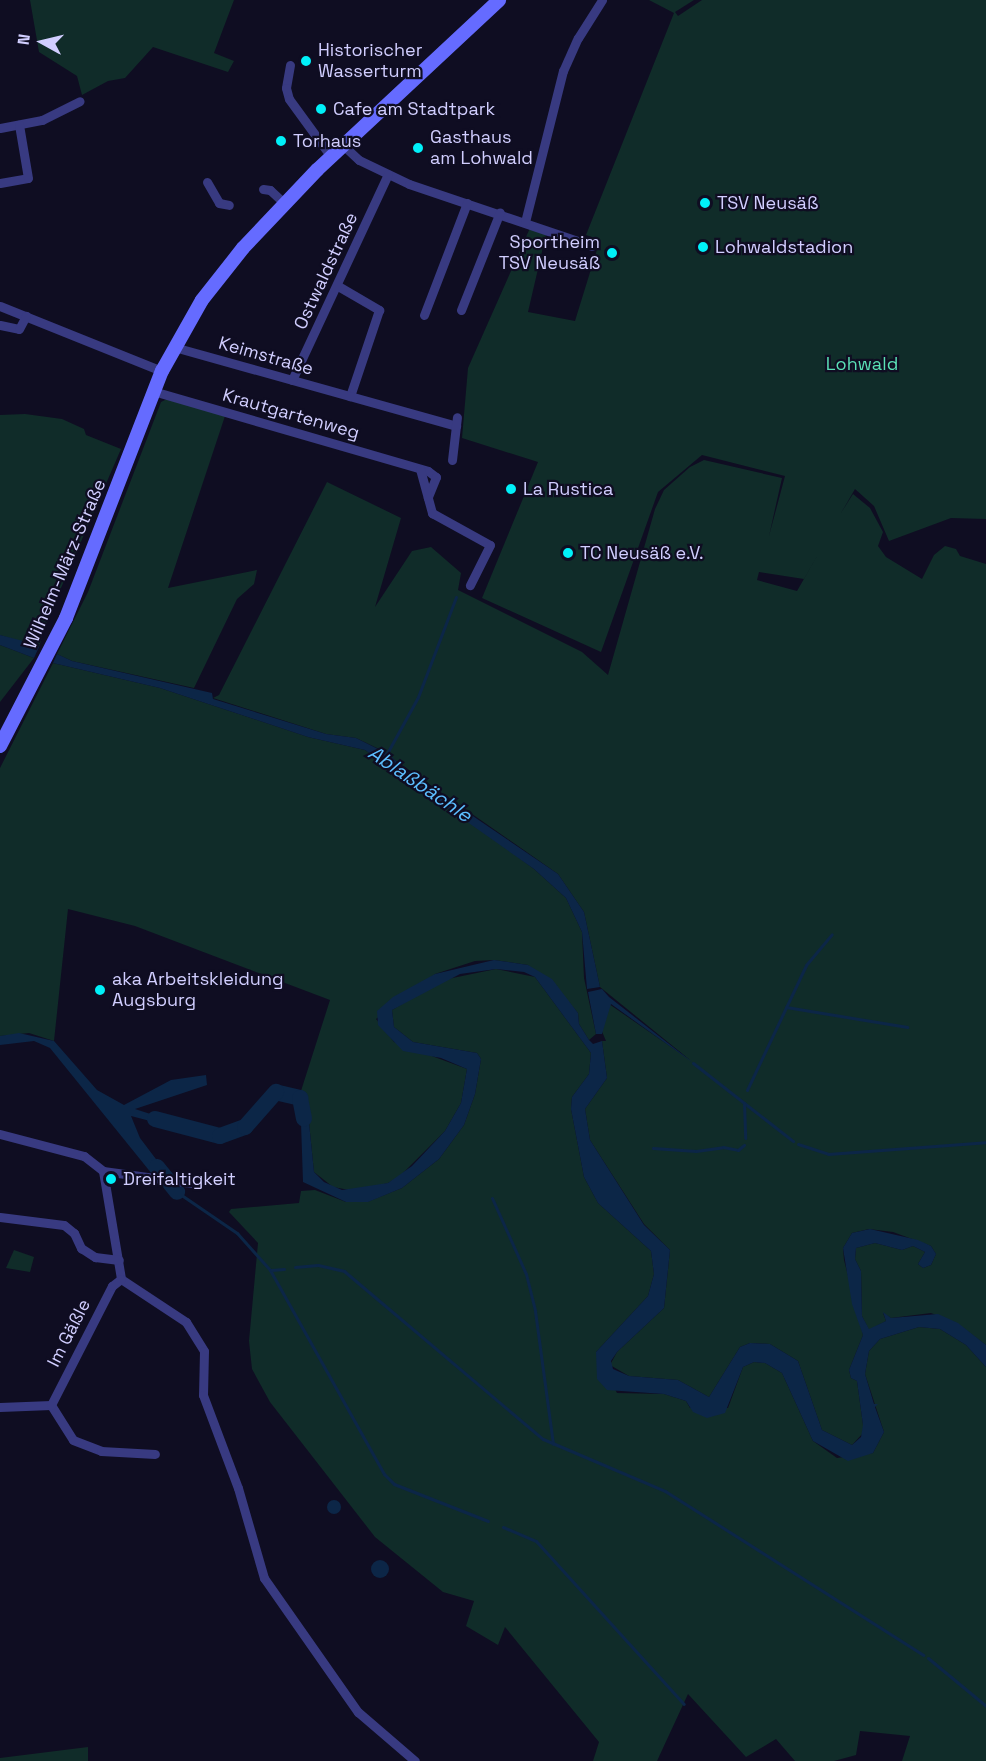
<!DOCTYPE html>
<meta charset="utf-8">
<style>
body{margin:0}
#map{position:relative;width:986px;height:1761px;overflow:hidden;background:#0f0d22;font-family:"Space Grotesk",sans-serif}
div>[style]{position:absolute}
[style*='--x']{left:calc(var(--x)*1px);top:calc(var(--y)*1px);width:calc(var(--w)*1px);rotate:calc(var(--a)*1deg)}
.green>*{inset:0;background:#102c29}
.water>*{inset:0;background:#0c2647}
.round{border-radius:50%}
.stream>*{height:3px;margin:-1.5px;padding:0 1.5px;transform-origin:1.5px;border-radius:1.5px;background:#0c2647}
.river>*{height:16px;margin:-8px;padding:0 8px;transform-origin:8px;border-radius:8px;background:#0c2647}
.street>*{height:9px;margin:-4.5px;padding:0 4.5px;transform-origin:4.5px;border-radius:4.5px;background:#383a81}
.secondary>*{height:14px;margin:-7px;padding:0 7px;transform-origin:7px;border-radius:7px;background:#656bff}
.dots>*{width:16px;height:16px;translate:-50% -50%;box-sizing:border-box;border:3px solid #0f0d22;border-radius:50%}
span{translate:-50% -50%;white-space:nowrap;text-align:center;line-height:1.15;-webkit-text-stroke:4.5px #0f0d22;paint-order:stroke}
.poi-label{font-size:18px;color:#d1ceff}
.left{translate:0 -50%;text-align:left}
.right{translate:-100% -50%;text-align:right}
.street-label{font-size:18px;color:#d1ceff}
.park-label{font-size:18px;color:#5adfb5}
.water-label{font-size:20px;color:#5cbeff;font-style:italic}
.north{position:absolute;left:12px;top:12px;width:60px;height:60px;-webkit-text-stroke:4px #0f0d22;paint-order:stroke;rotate:278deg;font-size:16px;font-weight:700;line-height:24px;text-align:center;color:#d1ceff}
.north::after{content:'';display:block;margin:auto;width:21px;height:27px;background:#d1ceff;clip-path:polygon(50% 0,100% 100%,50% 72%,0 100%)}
</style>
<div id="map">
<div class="green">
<i style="clip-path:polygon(30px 0,234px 0,214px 53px,234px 61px,228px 72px,153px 47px,125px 78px,108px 81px,82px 95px,77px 76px,39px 52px)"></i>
<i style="clip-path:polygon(evenodd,649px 0,694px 0,675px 12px,678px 16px,702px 0,986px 0,986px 519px,951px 518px,889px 541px,874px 506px,855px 489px,841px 513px,853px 494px,870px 508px,883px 532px,878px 546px,886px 557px,922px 579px,934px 555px,945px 546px,956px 549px,960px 556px,986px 564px,986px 1345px,958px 1324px,931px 1313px,891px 1318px,883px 1313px,886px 1321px,869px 1330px,862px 1316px,861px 1271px,855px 1259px,856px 1248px,875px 1243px,902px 1250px,913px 1246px,925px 1252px,918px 1264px,923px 1268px,931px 1265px,936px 1254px,931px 1246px,893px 1232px,869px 1229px,852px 1233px,843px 1248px,844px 1260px,863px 1335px,849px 1370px,851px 1378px,857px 1381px,864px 1432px,852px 1445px,822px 1430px,798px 1361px,770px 1344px,750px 1343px,740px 1347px,709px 1397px,678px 1380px,629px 1376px,610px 1365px,617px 1352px,664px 1308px,670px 1250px,644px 1224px,590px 1140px,585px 1109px,607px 1078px,602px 1041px,606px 1041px,601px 1029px,609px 1004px,690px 1060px,600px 987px,584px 912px,558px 874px,379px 749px,356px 738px,326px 734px,213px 698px,219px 695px,327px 482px,401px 518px,375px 607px,412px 551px,431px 547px,461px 573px,458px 590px,582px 652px,608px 675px,655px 509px,664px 490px,690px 467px,704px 460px,782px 478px,769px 536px,785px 476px,702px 455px,658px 492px,601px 652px,482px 598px,538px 462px,462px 438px,468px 368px,530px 228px,547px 230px,528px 312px,575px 321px,600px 240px,586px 235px,674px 13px,649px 0,820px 551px,797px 591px,757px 580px,759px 572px,804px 579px,820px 551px)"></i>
<i style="clip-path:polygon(167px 399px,225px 416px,168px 588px,257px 570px,254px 584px,237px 599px,194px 688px,72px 661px,57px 654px,88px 592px,161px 402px)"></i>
<i style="clip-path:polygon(25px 414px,62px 419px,84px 429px,86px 435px,121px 449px,48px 618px,39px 647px,0 635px,0 415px)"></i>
<i style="clip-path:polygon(0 645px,34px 658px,0 702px)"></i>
<i style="clip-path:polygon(53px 663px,160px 688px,308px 737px,365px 750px,452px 808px,534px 869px,566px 898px,582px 932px,584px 978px,596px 1034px,589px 1040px,579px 1024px,578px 1013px,568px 1001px,528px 965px,494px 960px,475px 961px,435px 974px,376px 1019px,394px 1042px,467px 1069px,461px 1103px,445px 1131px,400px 1176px,388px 1183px,355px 1191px,333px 1187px,314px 1172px,307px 1103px,300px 1094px,330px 1000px,135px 926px,68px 909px,54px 1041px,29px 1033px,0 1036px,0 768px)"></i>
<i style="clip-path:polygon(496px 969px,535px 977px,591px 1053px,589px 1074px,572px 1097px,571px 1109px,584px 1177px,598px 1203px,651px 1251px,654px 1274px,648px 1296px,596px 1352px,617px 1393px,664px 1394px,686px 1401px,690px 1408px,728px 1408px,743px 1367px,754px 1362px,765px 1363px,782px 1373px,813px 1441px,837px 1458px,873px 1453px,884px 1432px,865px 1374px,869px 1351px,880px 1339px,919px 1327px,940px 1329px,966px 1345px,986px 1367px,986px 1761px,902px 1761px,910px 1736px,860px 1731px,856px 1755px,834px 1761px,795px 1761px,776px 1739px,746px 1757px,688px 1694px,657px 1761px,593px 1761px,599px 1742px,505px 1627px,498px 1645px,466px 1626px,474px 1601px,443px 1592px,375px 1537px,270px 1402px,252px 1369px,249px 1341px,258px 1243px,229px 1212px,231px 1209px,299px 1203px,301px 1191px,315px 1190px,346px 1202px,367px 1202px,402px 1188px,439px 1159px,464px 1125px,475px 1094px,481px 1059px,477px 1053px,413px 1042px,394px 1027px,392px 1010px,443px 980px)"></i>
<i style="clip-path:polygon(14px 1250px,34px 1257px,30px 1272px,6px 1268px)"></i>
<i style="clip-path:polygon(88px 1747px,88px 1761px,0 1761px,0 1758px)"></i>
</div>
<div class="water">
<i style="clip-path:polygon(0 635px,31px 643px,39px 647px,34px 658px,0 645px)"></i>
<i style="clip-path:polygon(57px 654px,72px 661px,212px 693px,213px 699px,326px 734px,356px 738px,390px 755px,405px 770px,558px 874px,584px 912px,600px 987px,587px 989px,582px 932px,566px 898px,534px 869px,365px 750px,308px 737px,160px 688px,53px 663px)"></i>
<i style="clip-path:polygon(494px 960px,528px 965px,552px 979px,578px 1013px,579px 1024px,589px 1040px,593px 1044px,602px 1041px,607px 1078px,585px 1109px,590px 1140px,644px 1225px,670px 1250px,664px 1308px,617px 1352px,611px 1361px,613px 1369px,629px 1376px,678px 1380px,709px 1397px,740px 1347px,750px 1343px,770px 1344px,798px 1361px,822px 1430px,852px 1445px,861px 1437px,863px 1425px,857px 1381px,851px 1378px,849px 1370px,863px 1335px,852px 1304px,843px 1248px,852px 1233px,870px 1229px,918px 1240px,931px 1246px,936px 1254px,931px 1265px,923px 1268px,918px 1264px,925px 1252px,913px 1246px,902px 1250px,875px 1243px,856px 1248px,855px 1259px,861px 1271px,862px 1316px,869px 1329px,886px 1321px,883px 1312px,891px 1318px,938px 1314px,958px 1323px,986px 1345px,986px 1367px,966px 1345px,940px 1329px,919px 1327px,880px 1339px,869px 1351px,865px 1374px,874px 1404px,878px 1404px,875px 1407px,884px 1432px,873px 1453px,848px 1461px,813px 1441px,782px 1373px,765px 1363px,754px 1362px,743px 1367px,725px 1413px,707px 1418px,693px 1412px,686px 1401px,664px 1394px,607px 1390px,597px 1379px,596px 1352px,648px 1296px,654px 1274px,651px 1251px,598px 1203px,584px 1177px,571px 1109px,572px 1097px,589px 1074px,591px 1053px,535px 977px,524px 972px,496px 969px,460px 974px,392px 1010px,394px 1027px,413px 1042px,477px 1053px,481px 1059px,475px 1094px,464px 1125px,439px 1159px,402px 1188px,368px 1202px,346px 1202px,303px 1182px,300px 1094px,307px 1103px,314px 1172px,324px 1182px,342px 1190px,388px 1183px,412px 1166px,445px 1131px,461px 1103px,467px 1069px,441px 1058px,403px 1051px,378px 1025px,377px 1011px,393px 997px,435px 974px)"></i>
<i style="clip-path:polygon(602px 989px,609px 997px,696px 1065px,611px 1004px,602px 1034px,596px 1034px,588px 992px)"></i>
<i style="clip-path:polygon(19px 1033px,54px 1041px,97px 1090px,124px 1105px,171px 1080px,206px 1075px,207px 1085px,135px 1109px,175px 1122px,173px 1127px,131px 1116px,140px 1138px,168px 1175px,152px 1174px,50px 1048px,34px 1041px,0 1045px,0 1036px)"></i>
<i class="round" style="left:327px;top:1500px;width:14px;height:14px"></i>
<i class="round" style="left:371px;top:1560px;width:18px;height:18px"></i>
</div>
<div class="stream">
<i style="--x:385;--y:757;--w:68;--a:-61.2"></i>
<i style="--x:418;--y:697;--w:107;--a:-69.2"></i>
<i style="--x:786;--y:1007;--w:123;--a:9.4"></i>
<i style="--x:693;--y:1063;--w:127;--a:38"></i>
<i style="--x:747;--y:1090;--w:138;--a:-64.7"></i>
<i style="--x:806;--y:965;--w:40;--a:-50"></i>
<i style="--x:744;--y:1103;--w:35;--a:88"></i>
<i style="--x:798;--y:1144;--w:32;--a:18"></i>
<i style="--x:828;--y:1154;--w:158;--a:-4.3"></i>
<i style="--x:653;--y:1148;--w:43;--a:4"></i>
<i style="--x:696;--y:1151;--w:27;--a:-8"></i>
<i style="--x:723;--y:1147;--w:15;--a:11"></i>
<i style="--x:738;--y:1150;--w:8;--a:-40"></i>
<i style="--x:177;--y:1192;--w:73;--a:34.3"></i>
<i style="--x:237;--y:1233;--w:50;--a:48.3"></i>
<i style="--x:270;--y:1270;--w:234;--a:60.8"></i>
<i style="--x:384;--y:1474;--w:14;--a:45"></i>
<i style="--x:394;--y:1484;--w:101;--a:21.5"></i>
<i style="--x:492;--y:1198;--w:83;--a:65.9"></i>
<i style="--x:526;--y:1274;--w:38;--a:76"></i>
<i style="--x:535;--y:1311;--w:134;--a:82.3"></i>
<i style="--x:295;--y:1267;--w:23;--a:-5"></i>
<i style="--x:318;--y:1265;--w:27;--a:13"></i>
<i style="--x:344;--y:1271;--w:260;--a:40.2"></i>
<i style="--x:543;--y:1439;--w:133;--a:23.1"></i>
<i style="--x:665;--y:1491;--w:306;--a:32.4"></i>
<i style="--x:271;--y:1270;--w:13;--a:-4"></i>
<i style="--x:503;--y:1527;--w:36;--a:23"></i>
<i style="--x:536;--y:1541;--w:220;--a:47.8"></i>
<i style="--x:928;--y:1658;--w:75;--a:39.6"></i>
</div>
<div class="river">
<i style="--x:279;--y:1093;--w:22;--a:13"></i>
<i style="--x:300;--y:1098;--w:21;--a:79"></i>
<i style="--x:155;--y:1119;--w:67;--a:14.7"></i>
<i style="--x:220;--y:1136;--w:27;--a:-20"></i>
<i style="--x:245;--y:1127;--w:47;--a:-48.5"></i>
<i style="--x:157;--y:1167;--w:32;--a:51"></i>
</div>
<div class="street">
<i style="--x:290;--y:65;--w:23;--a:100"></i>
<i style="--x:286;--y:88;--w:11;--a:75"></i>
<i style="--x:289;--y:99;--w:73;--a:53.9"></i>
<i style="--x:0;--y:128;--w:43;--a:-10.8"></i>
<i style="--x:42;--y:120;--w:42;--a:-26.6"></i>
<i style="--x:345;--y:147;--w:19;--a:43"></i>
<i style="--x:359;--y:160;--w:55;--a:25.6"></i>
<i style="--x:409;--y:184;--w:193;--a:18.7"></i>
<i style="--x:207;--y:182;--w:24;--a:60"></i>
<i style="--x:219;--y:203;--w:10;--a:11"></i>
<i style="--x:0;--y:183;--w:28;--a:-10"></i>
<i style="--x:28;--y:178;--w:54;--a:-99.6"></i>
<i style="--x:263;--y:189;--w:7;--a:8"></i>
<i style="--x:270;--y:190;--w:21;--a:43"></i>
<i style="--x:525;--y:222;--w:156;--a:-75.9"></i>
<i style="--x:563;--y:71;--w:36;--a:-66"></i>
<i style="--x:578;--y:38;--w:45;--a:-57.7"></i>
<i style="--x:338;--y:286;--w:48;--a:30.3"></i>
<i style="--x:379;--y:310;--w:91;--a:108.6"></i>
<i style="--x:0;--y:306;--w:175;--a:21.9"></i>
<i style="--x:461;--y:310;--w:105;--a:-68.3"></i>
<i style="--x:424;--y:315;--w:120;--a:-69"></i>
<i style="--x:0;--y:325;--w:19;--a:12"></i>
<i style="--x:19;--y:329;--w:15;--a:-62"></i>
<i style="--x:174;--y:347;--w:293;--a:15.6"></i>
<i style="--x:292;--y:380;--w:227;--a:-65"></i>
<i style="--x:153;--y:391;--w:286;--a:16.2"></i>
<i style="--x:428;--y:471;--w:10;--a:37"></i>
<i style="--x:436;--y:477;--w:22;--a:112"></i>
<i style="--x:452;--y:460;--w:43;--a:-83.4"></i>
<i style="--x:420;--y:469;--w:46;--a:74.7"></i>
<i style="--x:432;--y:513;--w:66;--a:28.9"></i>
<i style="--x:490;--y:545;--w:45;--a:116.6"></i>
<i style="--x:0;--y:1134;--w:87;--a:14.7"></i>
<i style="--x:84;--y:1156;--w:24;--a:38"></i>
<i style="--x:103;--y:1171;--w:109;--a:80.5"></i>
<i style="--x:121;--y:1279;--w:78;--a:33.5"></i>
<i style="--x:186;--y:1322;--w:34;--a:58"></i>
<i style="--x:204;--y:1351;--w:44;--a:91.3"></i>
<i style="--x:203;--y:1395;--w:99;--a:69.4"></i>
<i style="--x:238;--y:1488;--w:94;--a:73.9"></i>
<i style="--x:264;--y:1578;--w:164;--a:55"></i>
<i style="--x:358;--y:1712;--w:75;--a:40.7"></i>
<i style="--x:103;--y:1171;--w:89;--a:7.8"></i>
<i style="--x:0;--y:1217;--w:64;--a:7.1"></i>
<i style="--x:64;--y:1225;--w:13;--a:39"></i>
<i style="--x:74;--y:1233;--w:17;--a:65"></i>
<i style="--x:81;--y:1248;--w:17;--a:33"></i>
<i style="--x:95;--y:1257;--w:24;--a:7"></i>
<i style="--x:51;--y:1405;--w:41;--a:57.8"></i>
<i style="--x:73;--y:1440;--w:30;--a:21"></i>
<i style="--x:101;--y:1451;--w:54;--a:3.2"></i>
<i style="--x:0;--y:1407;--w:51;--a:-2.2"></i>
<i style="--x:51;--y:1405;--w:134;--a:-62.9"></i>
<i style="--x:112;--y:1286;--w:11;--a:-38"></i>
</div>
<div class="secondary">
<i style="--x:0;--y:746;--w:144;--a:-62.7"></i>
<i style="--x:66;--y:618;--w:265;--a:-68.8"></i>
<i style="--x:162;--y:371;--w:81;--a:-60.6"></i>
<i style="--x:202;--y:300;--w:66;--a:-51.7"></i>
<i style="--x:243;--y:248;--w:108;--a:-46.5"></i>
<i style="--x:317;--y:170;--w:249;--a:-43"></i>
</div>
<div class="dots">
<i style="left:306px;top:61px;background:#00f0f9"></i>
<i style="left:321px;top:109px;background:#00f0f9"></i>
<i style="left:281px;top:141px;background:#00f0f9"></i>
<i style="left:418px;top:148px;background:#00f0f9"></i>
<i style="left:705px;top:203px;background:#00f0f9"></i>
<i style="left:703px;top:247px;background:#00f0f9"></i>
<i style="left:612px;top:253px;background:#00f0f9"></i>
<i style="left:511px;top:489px;background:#00f0f9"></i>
<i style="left:568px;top:553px;background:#00f0f9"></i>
<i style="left:100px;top:990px;background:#00f0f9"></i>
<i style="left:111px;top:1179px;background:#00f0f9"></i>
</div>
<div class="poi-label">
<span class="left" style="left:318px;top:61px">Historischer<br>Wasserturm</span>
<span class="left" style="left:333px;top:109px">Cafe am Stadtpark</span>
<span class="left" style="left:430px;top:148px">Gasthaus<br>am Lohwald</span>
<span class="left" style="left:293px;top:141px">Torhaus</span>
<span class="left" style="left:717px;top:203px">TSV Neusäß</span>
<span class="right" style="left:600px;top:253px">Sportheim<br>TSV Neusäß</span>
<span class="left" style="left:715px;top:247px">Lohwaldstadion</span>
<span class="left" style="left:523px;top:489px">La Rustica</span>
<span class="left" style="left:580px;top:553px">TC Neusäß e.V.</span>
<span class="left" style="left:112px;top:990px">aka Arbeitskleidung<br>Augsburg</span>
<span class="left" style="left:123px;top:1179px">Dreifaltigkeit</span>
</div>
<div class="street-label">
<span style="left:326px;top:271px;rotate:-65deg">Ostwaldstraße</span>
<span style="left:266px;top:356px;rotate:16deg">Keimstraße</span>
<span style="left:291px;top:414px;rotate:16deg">Krautgartenweg</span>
<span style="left:65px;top:564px;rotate:-67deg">Wilhelm-März-Straße</span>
<span style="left:69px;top:1333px;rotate:-63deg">Im Gäßle</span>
</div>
<div class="park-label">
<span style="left:862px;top:364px">Lohwald</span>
</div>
<div class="water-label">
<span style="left:420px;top:784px;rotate:34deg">Ablaßbächle</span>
</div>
<div class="north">N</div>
</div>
